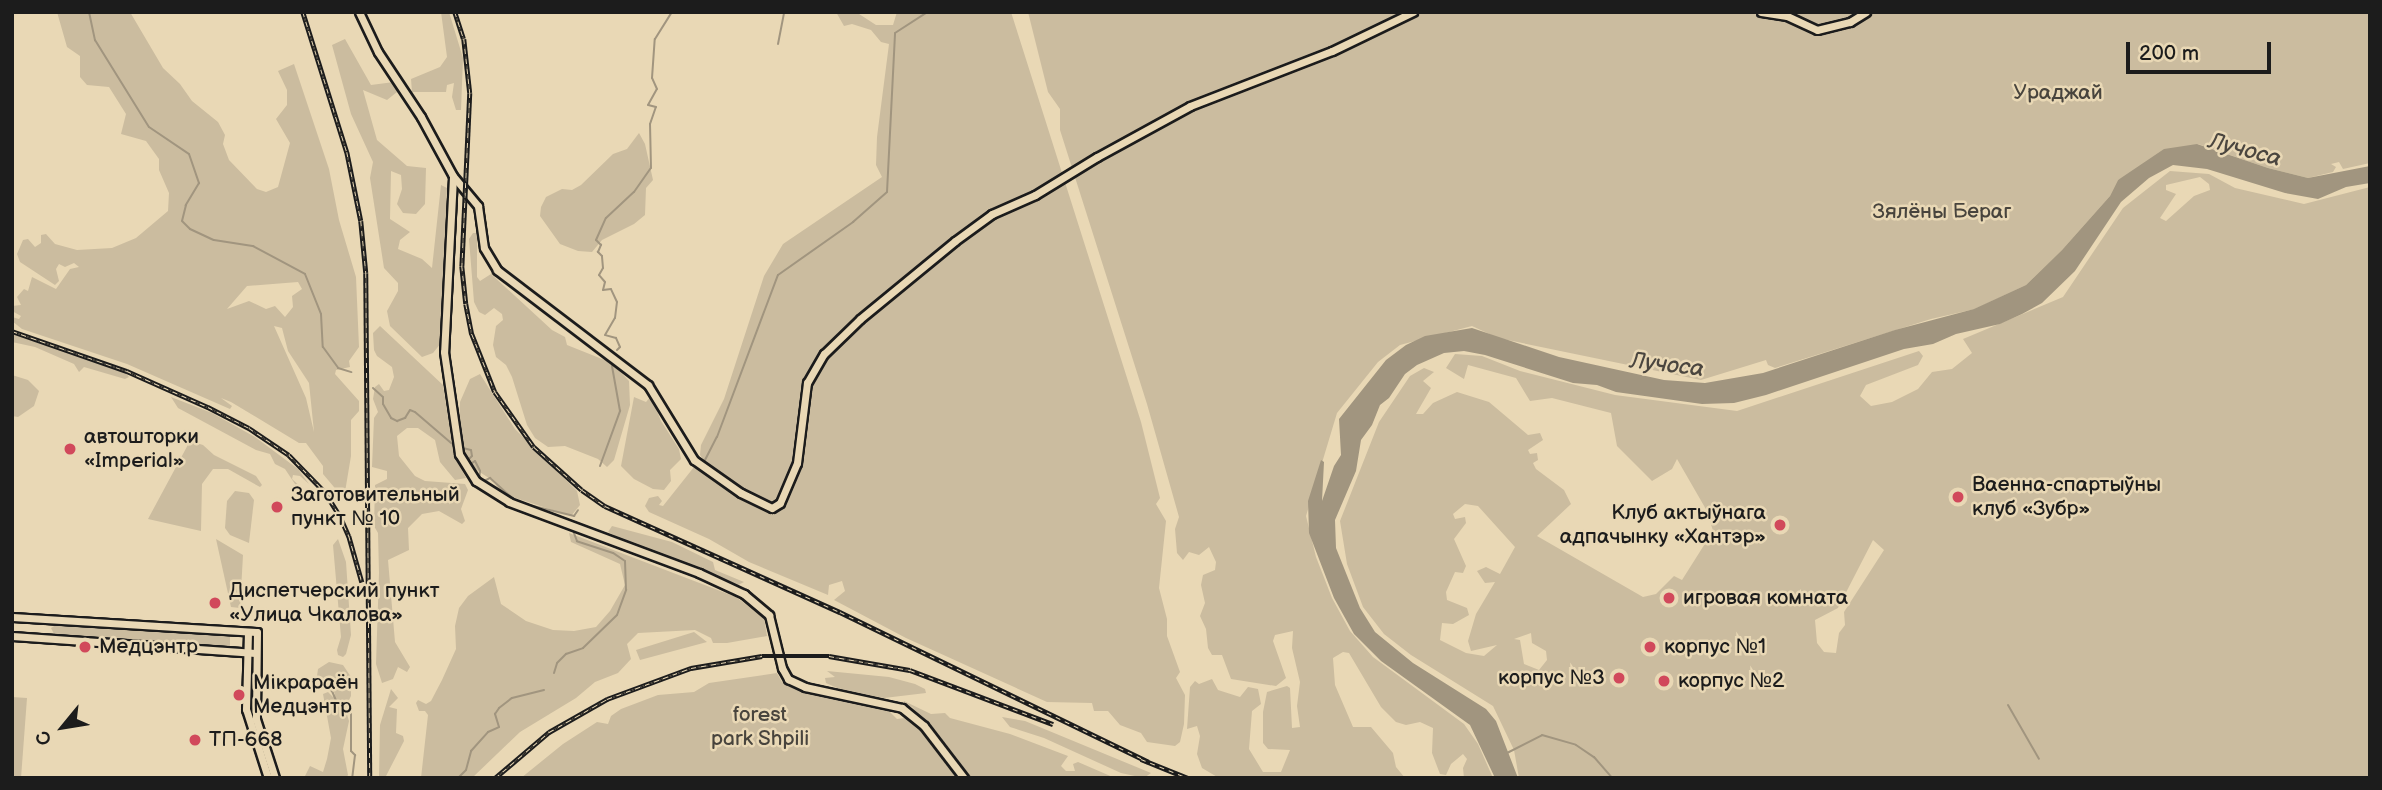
<!DOCTYPE html>
<meta charset="utf-8">
<style>
body{margin:0}
#map{position:relative;width:2382px;height:790px;overflow:hidden;background:#e9d8b5;font-family:"Balsamiq Sans",sans-serif}
div>[style]{position:absolute}
[style*='--x']{left:calc(var(--x)*1px);top:calc(var(--y)*1px);width:calc(var(--w)*1px);rotate:calc(var(--a)*1deg)}
.green>*{inset:0;background:#cbbc9f}
.water>*{inset:0;background:#a1957f}
.stream>*{height:2px;margin:-1px;padding:0 1px;transform-origin:1px;border-radius:1px;background:#a1957f}
.roads{filter:drop-shadow(2px 0 #1c1c1c) drop-shadow(-2px 0 #1c1c1c) drop-shadow(0 2px #1c1c1c) drop-shadow(0 -2px #1c1c1c)}
.secondary>*{height:7px;margin:-3.5px;padding:0 3.5px;transform-origin:3.5px;border-radius:3.5px;background:#e9d8b5}
.rail>*{height:4.5px;margin-top:-2.25px;transform-origin:0;background:repeating-linear-gradient(90deg,#e9d8b5 0 5px,#1c1c1c 0 10px);box-sizing:border-box;border-block:2px solid #1c1c1c}
.dots>*{width:19px;height:19px;translate:-50% -50%;box-sizing:border-box;border:4px solid #e9d8b5;border-radius:50%}
span{translate:-50% -50%;white-space:nowrap;text-align:center;line-height:1.15;-webkit-text-stroke:5px #e9d8b5;paint-order:stroke}
.park-label{font-size:21px;color:#48443d}
.poi-label{font-size:21px;color:#1c1c1c}
.left{translate:0 -50%;text-align:left}
.right{translate:-100% -50%;text-align:right}
.water-label{font-size:23px;color:#4b463f;font-style:italic}
.frame{position:absolute;inset:0;border:14px solid #1c1c1c;pointer-events:none}
.north{position:absolute;left:28px;top:692px;width:70px;height:70px;-webkit-text-stroke:5px #e9d8b5;paint-order:stroke;rotate:240deg;font-size:19px;font-weight:700;line-height:28px;text-align:center;color:#1c1c1c}
.north::after{content:'';display:block;margin:auto;width:24px;height:32px;background:#1c1c1c;clip-path:polygon(50% 0,100% 100%,50% 72%,0 100%)}
.scale{position:absolute;left:2126px;top:42px;width:145px;height:32px;box-sizing:border-box;border:4px solid #1c1c1c;border-top:0;padding-left:9px;font-size:21px;line-height:24px;white-space:nowrap;color:#1c1c1c;-webkit-text-stroke:5px #e9d8b5;paint-order:stroke}
</style>
<div id="map">
<div class="green">
<i style="clip-path:polygon(evenodd,57px 12px,130px 12px,163px 68px,180px 84px,192px 101px,218px 122px,225px 135px,223px 144px,229px 160px,257px 189px,266px 192px,278px 187px,290px 143px,276px 119px,287px 105px,287px 90px,278px 71px,294px 64px,329px 169px,339px 220px,356px 277px,359px 347px,349px 361px,350px 367px,336px 370px,335px 374px,359px 401px,359px 411px,351px 420px,351px 456px,345px 492px,339px 493px,323px 474px,323px 466px,306px 443px,299px 443px,231px 402px,221px 398px,232px 406px,230px 409px,127px 364px,22px 329px,12px 321px,12px 317px,19px 319px,21px 316px,12px 311px,12px 306px,21px 305px,17px 297px,24px 289px,28px 291px,32px 277px,56px 289px,70px 269px,79px 267px,74px 263px,65px 267px,59px 264px,56px 269px,59px 281px,55px 285px,20px 262px,17px 254px,23px 240px,28px 239px,35px 247px,41px 243px,41px 235px,46px 234px,55px 244px,77px 250px,112px 248px,136px 238px,168px 211px,169px 193px,159px 170px,159px 159px,146px 141px,121px 134px,126px 114px,109px 87px,87px 85px,80px 77px,80px 56px,67px 47px,57px 12px,298px 282px,302px 289px,292px 296px,293px 307px,285px 317px,275px 306px,266px 309px,249px 301px,227px 309px,247px 286px,298px 282px,57px 12px,274px 326px,282px 328px,288px 351px,309px 383px,314px 432px,306px 398px,274px 326px)"></i>
<i style="clip-path:polygon(441px 12px,449px 12px,463px 58px,461px 110px,456px 110px,452px 97px,454px 83px,447px 85px,446px 92px,412px 92px,411px 79px,440px 67px,447px 57px)"></i>
<i style="clip-path:polygon(836px 12px,856px 12px,876px 25px,893px 25px,897px 12px,1011px 12px,1141px 422px,1160px 498px,1156px 504px,1166px 521px,1159px 588px,1167px 619px,1167px 636px,1180px 672px,1176px 678px,1185px 695px,1184px 724px,1180px 742px,1175px 746px,1147px 742px,1141px 733px,1120px 725px,1108px 711px,1094px 711px,1092px 703px,1047px 702px,906px 638px,834px 600px,845px 591px,842px 581px,829px 585px,828px 595px,749px 562px,709px 539px,649px 512px,645px 506px,649px 498px,658px 496px,662px 501px,659px 505px,663px 506px,694px 467px,705px 473px,710px 469px,700px 455px,701px 445px,724px 399px,764px 276px,783px 244px,882px 177px,876px 165px,877px 137px,889px 44px,881px 42px,871px 30px,852px 24px,844px 26px)"></i>
<i style="clip-path:polygon(1028px 12px,2370px 12px,2370px 163px,2343px 169px,2339px 162px,2331px 164px,2336px 167px,2333px 172px,2308px 178px,2268px 168px,2198px 144px,2118px 180px,2110px 196px,2062px 250px,2026px 285px,1975px 309px,1931px 319px,1775px 368px,1768px 365px,1766px 360px,1701px 380px,1498px 338px,1472px 326px,1400px 345px,1378px 362px,1337px 413px,1306px 516px,1316px 557px,1332px 598px,1350px 631px,1373px 657px,1464px 724px,1478px 744px,1493px 778px,1464px 778px,1463px 768px,1467px 759px,1463px 754px,1451px 764px,1446px 775px,1440px 774px,1432px 753px,1433px 728px,1420px 722px,1406px 725px,1396px 722px,1381px 707px,1349px 653px,1343px 652px,1333px 658px,1335px 685px,1353px 727px,1371px 727px,1393px 753px,1396px 767px,1405px 778px,1219px 778px,1202px 768px,1197px 754px,1200px 736px,1197px 726px,1187px 729px,1190px 687px,1195px 681px,1199px 684px,1212px 679px,1218px 690px,1240px 697px,1248px 687px,1258px 689px,1261px 704px,1252px 711px,1249px 749px,1263px 772px,1281px 772px,1290px 750px,1268px 749px,1263px 743px,1263px 712px,1267px 692px,1287px 686px,1290px 688px,1292px 728px,1300px 727px,1297px 706px,1300px 682px,1292px 648px,1293px 631px,1275px 635px,1273px 641px,1286px 678px,1276px 686px,1231px 679px,1222px 655px,1212px 655px,1208px 648px,1206px 629px,1200px 616px,1205px 603px,1201px 585px,1203px 575px,1215px 570px,1216px 562px,1209px 547px,1199px 555px,1189px 552px,1183px 560px,1177px 553px,1175px 529px,1179px 517px,1147px 404px,1060px 130px,1060px 109px,1048px 92px)"></i>
<i style="clip-path:polygon(345px 39px,371px 85px,394px 82px,397px 92px,387px 100px,363px 90px,377px 140px,407px 166px,426px 168px,425px 204px,416px 214px,403px 213px,397px 204px,402px 189px,401px 175px,391px 171px,390px 219px,410px 232px,400px 240px,398px 249px,422px 259px,432px 268px,441px 185px,447px 188px,441px 343px,433px 353px,422px 357px,390px 326px,387px 311px,398px 291px,398px 283px,384px 268px,370px 178px,373px 162px,351px 114px,332px 45px)"></i>
<i style="clip-path:polygon(639px 133px,645px 144px,653px 180px,646px 188px,645px 215px,634px 224px,602px 240px,592px 252px,578px 251px,560px 244px,540px 216px,541px 207px,546px 197px,562px 189px,572px 190px,581px 185px,613px 154px,627px 149px)"></i>
<i style="clip-path:polygon(evenodd,2170px 171px,2209px 174px,2235px 188px,2304px 204px,2370px 187px,2370px 778px,1519px 778px,1514px 750px,1493px 706px,1411px 655px,1384px 634px,1363px 607px,1347px 564px,1340px 521px,1379px 422px,1410px 376px,1424px 368px,1434px 372px,1423px 381px,1431px 388px,1416px 414px,1423px 414px,1433px 403px,1457px 392px,1489px 402px,1528px 435px,1540px 433px,1543px 440px,1528px 450px,1530px 454px,1537px 453px,1538px 460px,1533px 463px,1536px 469px,1564px 490px,1571px 504px,1537px 536px,1643px 597px,1656px 594px,1674px 576px,1682px 580px,1713px 531px,1707px 511px,1677px 459px,1672px 469px,1652px 481px,1617px 446px,1611px 413px,1552px 398px,1530px 401px,1516px 378px,1468px 365px,1464px 379px,1446px 368px,1455px 354px,1482px 356px,1520px 371px,1615px 395px,1737px 411px,1919px 351px,1923px 356px,1918px 365px,1866px 385px,1860px 396px,1871px 406px,1892px 402px,1918px 389px,1932px 372px,1952px 369px,1972px 353px,1963px 339px,2063px 297px,2123px 208px,2170px 171px,2200px 177px,2209px 184px,2210px 190px,2194px 196px,2166px 221px,2160px 218px,2176px 194px,2166px 190px,2166px 185px,2200px 177px,2170px 171px,1465px 504px,1478px 506px,1515px 547px,1500px 574px,1486px 567px,1477px 571px,1485px 583px,1495px 582px,1476px 614px,1468px 641px,1471px 651px,1497px 645px,1484px 656px,1466px 653px,1440px 640px,1442px 623px,1453px 624px,1469px 615px,1467px 608px,1447px 600px,1446px 592px,1455px 572px,1463px 573px,1466px 566px,1454px 539px,1466px 523px,1465px 517px,1455px 519px,1453px 514px,1465px 504px,2170px 171px,1873px 540px,1884px 550px,1844px 612px,1845px 625px,1839px 633px,1836px 653px,1824px 652px,1817px 643px,1815px 620px,1838px 608px,1873px 540px,2170px 171px,1531px 633px,1532px 643px,1546px 651px,1547px 660px,1539px 670px,1524px 664px,1520px 640px,1514px 639px,1531px 633px)"></i>
<i style="clip-path:polygon(473px 233px,477px 233px,477px 277px,480px 281px,491px 274px,552px 330px,565px 337px,567px 345px,612px 363px,629px 381px,630px 405px,614px 460px,607px 467px,598px 459px,565px 446px,548px 447px,535px 438px,527px 425px,512px 377px,506px 365px,496px 357px,493px 345px,496px 326px,503px 320px,502px 314px,494px 308px,485px 315px,479px 312px,474px 302px,469px 239px)"></i>
<i style="clip-path:polygon(380px 326px,443px 385px,454px 456px,466px 478px,455px 480px,440px 462px,435px 440px,418px 428px,407px 428px,397px 436px,399px 456px,415px 476px,425px 481px,465px 484px,468px 490px,461px 509px,465px 521px,462px 524px,439px 511px,422px 514px,408px 528px,409px 550px,388px 560px,395px 642px,410px 667px,407px 672px,398px 667px,393px 679px,382px 683px,376px 664px,379px 573px,378px 533px,374px 526px,375px 485px,387px 479px,387px 471px,372px 467px,374px 418px,378px 412px,373px 399px,375px 387px,379px 384px,384px 391px,389px 390px,394px 377px,392px 367px,377px 356px,374px 350px,373px 333px)"></i>
<i style="clip-path:polygon(12px 333px,126px 373px,129px 377px,125px 379px,84px 367px,79px 372px,74px 364px,35px 347px,12px 342px)"></i>
<i style="clip-path:polygon(480px 374px,515px 429px,577px 491px,580px 505px,571px 516px,503px 494px,492px 480px,464px 462px,459px 429px,460px 402px,470px 379px)"></i>
<i style="clip-path:polygon(12px 375px,28px 380px,39px 391px,34px 406px,18px 417px,12px 416px)"></i>
<i style="clip-path:polygon(651px 396px,661px 421px,679px 449px,681px 459px,670px 470px,671px 481px,664px 490px,653px 489px,634px 479px,621px 466px,634px 397px,646px 402px)"></i>
<i style="clip-path:polygon(171px 397px,212px 413px,255px 437px,298px 469px,309px 484px,300px 476px,293px 475px,292px 479px,303px 489px,299px 490px,285px 469px,275px 464px,270px 454px,256px 450px,178px 408px)"></i>
<i style="clip-path:polygon(190px 441px,203px 445px,214px 455px,256px 476px,262px 485px,260px 487px,228px 469px,213px 469px,202px 484px,201px 531px,148px 519px)"></i>
<i style="clip-path:polygon(235px 491px,249px 493px,254px 500px,249px 543px,230px 535px,225px 528px,227px 501px)"></i>
<i style="clip-path:polygon(612px 526px,672px 542px,713px 562px,715px 570px,744px 582px,736px 586px,702px 568px,633px 545px,608px 532px)"></i>
<i style="clip-path:polygon(569px 533px,736px 597px,764px 618px,767px 636px,727px 643px,713px 643px,711px 638px,695px 630px,638px 633px,627px 644px,631px 659px,618px 673px,595px 682px,576px 698px,520px 732px,472px 778px,421px 778px,428px 715px,425px 711px,419px 711px,416px 703px,418px 700px,426px 704px,431px 701px,442px 680px,456px 649px,455px 626px,459px 608px,468px 596px,494px 577px,501px 604px,526px 621px,553px 630px,574px 631px,596px 627px,610px 611px,625px 585px,620px 564px,571px 542px)"></i>
<i style="clip-path:polygon(216px 539px,243px 555px,240px 608px,231px 607px)"></i>
<i style="clip-path:polygon(338px 539px,346px 562px,351px 635px,346px 654px,343px 657px,338px 655px,337px 650px,341px 637px,333px 545px)"></i>
<i style="clip-path:polygon(56px 625px,230px 636px,230px 647px,55px 636px,51px 628px)"></i>
<i style="clip-path:polygon(694px 632px,707px 642px,640px 660px,636px 650px)"></i>
<i style="clip-path:polygon(329px 662px,343px 665px,351px 677px,351px 696px,345px 708px,349px 721px,343px 749px,348px 775px,346px 778px,304px 778px,310px 766px,323px 772px,327px 759px,331px 738px,323px 694px,328px 692px,333px 697px,335px 694px,331px 686px,320px 684px,317px 676px,318px 669px)"></i>
<i style="clip-path:polygon(827px 671px,889px 677px,915px 684px,925px 689px,926px 693px,884px 698px,844px 691px,826px 683px,825px 678px,835px 677px)"></i>
<i style="clip-path:polygon(777px 673px,782px 682px,807px 693px,886px 708px,897px 719px,920px 716px,912px 707px,903px 704px,904px 701px,931px 714px,945px 713px,950px 718px,1010px 734px,1068px 756px,1061px 766px,1066px 771px,1075px 771px,1073px 764px,1078px 762px,1115px 778px,521px 778px,563px 744px,597px 722px,608px 724px,611px 716px,621px 709px,658px 695px,694px 692px,709px 683px)"></i>
<i style="clip-path:polygon(391px 689px,398px 698px,389px 707px,397px 709px,396px 733px,403px 736px,404px 741px,385px 778px,379px 778px,380px 725px)"></i>
<i style="clip-path:polygon(12px 697px,27px 698px,21px 778px,12px 778px)"></i>
<i style="clip-path:polygon(1002px 717px,1025px 721px,1151px 773px,1144px 778px,1121px 773px,1044px 738px,1010px 727px)"></i>
</div>
<div class="water">
<i style="clip-path:polygon(2197px 144px,2268px 168px,2308px 178px,2370px 166px,2370px 183px,2346px 187px,2318px 199px,2285px 193px,2207px 169px,2173px 165px,2149px 178px,2121px 202px,2075px 271px,2042px 303px,2022px 314px,2000px 324px,1956px 334px,1933px 344px,1904px 349px,1766px 395px,1734px 403px,1702px 404px,1616px 392px,1597px 385px,1573px 383px,1485px 355px,1464px 351px,1444px 353px,1417px 365px,1405px 374px,1389px 398px,1380px 405px,1372px 425px,1361px 440px,1356px 471px,1335px 520px,1336px 548px,1360px 608px,1375px 632px,1413px 663px,1486px 709px,1496px 721px,1518px 778px,1495px 778px,1470px 725px,1381px 661px,1354px 634px,1334px 598px,1309px 533px,1308px 501px,1321px 460px,1324px 462px,1322px 501px,1334px 466px,1341px 455px,1339px 419px,1386px 360px,1406px 345px,1425px 336px,1472px 328px,1559px 357px,1664px 380px,1705px 383px,1763px 373px,1895px 330px,1974px 309px,2026px 285px,2062px 250px,2110px 196px,2118px 180px,2164px 149px)"></i>
</div>
<div class="stream">
<i style="--x:89;--y:12;--w:29;--a:78"></i>
<i style="--x:95;--y:40;--w:102;--a:58.2"></i>
<i style="--x:149;--y:127;--w:48;--a:34"></i>
<i style="--x:189;--y:154;--w:31;--a:71"></i>
<i style="--x:199;--y:183;--w:26;--a:121"></i>
<i style="--x:186;--y:205;--w:16;--a:104"></i>
<i style="--x:182;--y:221;--w:11;--a:45"></i>
<i style="--x:190;--y:229;--w:26;--a:25"></i>
<i style="--x:214;--y:240;--w:39;--a:9"></i>
<i style="--x:253;--y:246;--w:59;--a:28.3"></i>
<i style="--x:305;--y:274;--w:43;--a:68.2"></i>
<i style="--x:321;--y:314;--w:33;--a:87"></i>
<i style="--x:323;--y:347;--w:26;--a:54"></i>
<i style="--x:338;--y:368;--w:14;--a:17"></i>
<i style="--x:778;--y:44;--w:33;--a:-79"></i>
<i style="--x:617;--y:350;--w:4;--a:-45"></i>
<i style="--x:620;--y:347;--w:10;--a:-114"></i>
<i style="--x:616;--y:338;--w:11;--a:-165"></i>
<i style="--x:605;--y:335;--w:20;--a:-60"></i>
<i style="--x:615;--y:318;--w:16;--a:-83"></i>
<i style="--x:617;--y:302;--w:14;--a:-115"></i>
<i style="--x:611;--y:289;--w:8;--a:173"></i>
<i style="--x:603;--y:290;--w:8;--a:-76"></i>
<i style="--x:605;--y:282;--w:9;--a:-131"></i>
<i style="--x:599;--y:275;--w:8;--a:-60"></i>
<i style="--x:603;--y:268;--w:12;--a:-95"></i>
<i style="--x:602;--y:256;--w:6;--a:-135"></i>
<i style="--x:598;--y:252;--w:8;--a:-67"></i>
<i style="--x:601;--y:245;--w:7;--a:-135"></i>
<i style="--x:596;--y:240;--w:24;--a:-66"></i>
<i style="--x:606;--y:218;--w:38;--a:-43"></i>
<i style="--x:634;--y:192;--w:29;--a:-55"></i>
<i style="--x:651;--y:168;--w:44;--a:-91.3"></i>
<i style="--x:650;--y:124;--w:18;--a:-71"></i>
<i style="--x:656;--y:107;--w:8;--a:-166"></i>
<i style="--x:648;--y:105;--w:18;--a:-61"></i>
<i style="--x:657;--y:89;--w:12;--a:-114"></i>
<i style="--x:652;--y:78;--w:39;--a:-86"></i>
<i style="--x:655;--y:39;--w:32;--a:-58"></i>
<i style="--x:373;--y:388;--w:13;--a:42"></i>
<i style="--x:383;--y:397;--w:7;--a:90"></i>
<i style="--x:383;--y:404;--w:16;--a:60"></i>
<i style="--x:391;--y:418;--w:7;--a:27"></i>
<i style="--x:397;--y:421;--w:9;--a:-21"></i>
<i style="--x:405;--y:418;--w:9;--a:-58"></i>
<i style="--x:410;--y:410;--w:5;--a:22"></i>
<i style="--x:415;--y:412;--w:48;--a:40.7"></i>
<i style="--x:463;--y:448;--w:8;--a:14"></i>
<i style="--x:471;--y:450;--w:6;--a:81"></i>
<i style="--x:472;--y:456;--w:8;--a:135"></i>
<i style="--x:466;--y:462;--w:4;--a:45"></i>
<i style="--x:469;--y:465;--w:7;--a:-34"></i>
<i style="--x:475;--y:461;--w:11;--a:63"></i>
<i style="--x:480;--y:471;--w:9;--a:96"></i>
<i style="--x:704;--y:462;--w:28;--a:-63"></i>
<i style="--x:717;--y:437;--w:173;--a:-69.4"></i>
<i style="--x:778;--y:275;--w:92;--a:-35.2"></i>
<i style="--x:853;--y:222;--w:45;--a:-41.4"></i>
<i style="--x:887;--y:192;--w:159;--a:-87.1"></i>
<i style="--x:895;--y:33;--w:38;--a:-33"></i>
<i style="--x:600;--y:466;--w:59;--a:-70"></i>
<i style="--x:620;--y:411;--w:46;--a:-100.1"></i>
<i style="--x:484;--y:481;--w:7;--a:-27"></i>
<i style="--x:490;--y:478;--w:36;--a:42"></i>
<i style="--x:517;--y:502;--w:59;--a:13.8"></i>
<i style="--x:574;--y:516;--w:7;--a:-56"></i>
<i style="--x:554;--y:673;--w:10;--a:-73"></i>
<i style="--x:557;--y:663;--w:13;--a:-45"></i>
<i style="--x:566;--y:654;--w:18;--a:-19"></i>
<i style="--x:583;--y:648;--w:47;--a:-44.1"></i>
<i style="--x:617;--y:615;--w:27;--a:-70"></i>
<i style="--x:626;--y:590;--w:29;--a:-92"></i>
<i style="--x:625;--y:561;--w:14;--a:-146"></i>
<i style="--x:613;--y:553;--w:38;--a:-162"></i>
<i style="--x:577;--y:541;--w:9;--a:-111"></i>
<i style="--x:326;--y:687;--w:7;--a:34"></i>
<i style="--x:332;--y:691;--w:15;--a:67"></i>
<i style="--x:338;--y:705;--w:11;--a:5"></i>
<i style="--x:349;--y:706;--w:5;--a:68"></i>
<i style="--x:351;--y:711;--w:40;--a:90"></i>
<i style="--x:351;--y:751;--w:6;--a:45"></i>
<i style="--x:355;--y:755;--w:23;--a:97"></i>
<i style="--x:2008;--y:705;--w:62;--a:60.1"></i>
<i style="--x:1507;--y:753;--w:39;--a:-27"></i>
<i style="--x:1542;--y:735;--w:35;--a:16"></i>
<i style="--x:1576;--y:745;--w:22;--a:34"></i>
<i style="--x:1594;--y:757;--w:28;--a:49"></i>
<i style="--x:458;--y:778;--w:11;--a:-45"></i>
<i style="--x:466;--y:770;--w:20;--a:-75"></i>
<i style="--x:471;--y:751;--w:25;--a:-48"></i>
<i style="--x:488;--y:732;--w:12;--a:-24"></i>
<i style="--x:499;--y:727;--w:14;--a:-107"></i>
<i style="--x:495;--y:714;--w:7;--a:-56"></i>
<i style="--x:499;--y:708;--w:16;--a:-38"></i>
<i style="--x:512;--y:698;--w:33;--a:-14"></i>
</div>
<div class="roads">
<div class="secondary">
<i style="--x:359;--y:12;--w:44;--a:64.6"></i>
<i style="--x:378;--y:52;--w:78;--a:56.5"></i>
<i style="--x:421;--y:117;--w:67;--a:61.5"></i>
<i style="--x:453;--y:176;--w:39;--a:50"></i>
<i style="--x:478;--y:206;--w:42;--a:81.9"></i>
<i style="--x:484;--y:248;--w:26;--a:59"></i>
<i style="--x:497;--y:270;--w:190;--a:37.3"></i>
<i style="--x:648;--y:385;--w:88;--a:58.5"></i>
<i style="--x:694;--y:460;--w:57;--a:35.1"></i>
<i style="--x:741;--y:493;--w:34;--a:26"></i>
<i style="--x:772;--y:508;--w:9;--a:-32"></i>
<i style="--x:780;--y:503;--w:43;--a:-67"></i>
<i style="--x:797;--y:463;--w:81;--a:-82.9"></i>
<i style="--x:807;--y:383;--w:34;--a:-60"></i>
<i style="--x:824;--y:354;--w:50;--a:-44.2"></i>
<i style="--x:860;--y:319;--w:123;--a:-39.4"></i>
<i style="--x:955;--y:241;--w:46;--a:-36.1"></i>
<i style="--x:992;--y:214;--w:47;--a:-23.8"></i>
<i style="--x:1035;--y:195;--w:73;--a:-31.5"></i>
<i style="--x:1097;--y:157;--w:106;--a:-28.7"></i>
<i style="--x:1190;--y:106;--w:152;--a:-21.2"></i>
<i style="--x:1332;--y:51;--w:90;--a:-25.7"></i>
<i style="--x:1761;--y:12;--w:26;--a:9"></i>
<i style="--x:1787;--y:16;--w:33;--a:25"></i>
<i style="--x:1817;--y:30;--w:34;--a:-14"></i>
<i style="--x:1850;--y:22;--w:19;--a:-32"></i>
<i style="--x:453;--y:177;--w:175;--a:92.9"></i>
<i style="--x:444;--y:352;--w:103;--a:81.6"></i>
<i style="--x:459;--y:454;--w:32;--a:58"></i>
<i style="--x:476;--y:481;--w:39;--a:32"></i>
<i style="--x:509;--y:502;--w:203;--a:20.5"></i>
<i style="--x:699;--y:573;--w:50;--a:25"></i>
<i style="--x:744;--y:594;--w:33;--a:40"></i>
<i style="--x:769;--y:615;--w:55;--a:76.2"></i>
<i style="--x:782;--y:668;--w:13;--a:61"></i>
<i style="--x:788;--y:679;--w:19;--a:25"></i>
<i style="--x:805;--y:687;--w:99;--a:12.2"></i>
<i style="--x:902;--y:708;--w:28;--a:39"></i>
<i style="--x:924;--y:726;--w:66;--a:52.4"></i>
<i style="--x:12;--y:617;--w:245;--a:3.5"></i>
<i style="--x:257;--y:632;--w:87;--a:90.7"></i>
<i style="--x:256;--y:719;--w:62;--a:72.1"></i>
<i style="--x:248;--y:632;--w:77;--a:91.5"></i>
<i style="--x:246;--y:709;--w:72;--a:72.3"></i>
<i style="--x:12;--y:636;--w:244;--a:4"></i>
</div>
</div>
<div class="rail">
<i style="--x:303;--y:12;--w:147;--a:72.6"></i>
<i style="--x:347;--y:152;--w:70;--a:78.5"></i>
<i style="--x:361;--y:221;--w:52;--a:84.5"></i>
<i style="--x:366;--y:273;--w:505;--a:89.55"></i>
<i style="--x:455;--y:12;--w:28;--a:72"></i>
<i style="--x:464;--y:39;--w:54;--a:83.7"></i>
<i style="--x:470;--y:93;--w:173;--a:92.6"></i>
<i style="--x:462;--y:266;--w:38;--a:84"></i>
<i style="--x:466;--y:304;--w:31;--a:79"></i>
<i style="--x:472;--y:334;--w:62;--a:68.4"></i>
<i style="--x:495;--y:392;--w:67;--a:54.7"></i>
<i style="--x:534;--y:447;--w:64;--a:41.9"></i>
<i style="--x:582;--y:490;--w:28;--a:35"></i>
<i style="--x:605;--y:506;--w:258;--a:24.3"></i>
<i style="--x:840;--y:612;--w:343;--a:25.9"></i>
<i style="--x:12;--y:331;--w:122;--a:19.2"></i>
<i style="--x:127;--y:371;--w:89;--a:24"></i>
<i style="--x:208;--y:407;--w:46;--a:27.1"></i>
<i style="--x:249;--y:428;--w:48;--a:34"></i>
<i style="--x:289;--y:455;--w:52;--a:45.8"></i>
<i style="--x:325;--y:492;--w:28;--a:58"></i>
<i style="--x:340;--y:516;--w:22;--a:66"></i>
<i style="--x:349;--y:536;--w:48;--a:74.2"></i>
<i style="--x:1141;--y:759;--w:51;--a:22"></i>
<i style="--x:495;--y:778;--w:71;--a:-40.4"></i>
<i style="--x:549;--y:732;--w:67;--a:-29.6"></i>
<i style="--x:607;--y:699;--w:90;--a:-20.3"></i>
<i style="--x:691;--y:668;--w:72;--a:-9.6"></i>
<i style="--x:762;--y:656;--w:67;--a:0"></i>
<i style="--x:829;--y:656;--w:82;--a:9.8"></i>
<i style="--x:910;--y:670;--w:153;--a:20.7"></i>
</div>
<div class="dots">
<i style="left:70px;top:449px;background:#d1495b"></i>
<i style="left:1958px;top:497px;background:#d1495b"></i>
<i style="left:277px;top:507px;background:#d1495b"></i>
<i style="left:1780px;top:525px;background:#d1495b"></i>
<i style="left:1669px;top:598px;background:#d1495b"></i>
<i style="left:215px;top:603px;background:#d1495b"></i>
<i style="left:85px;top:647px;background:#d1495b"></i>
<i style="left:1650px;top:647px;background:#d1495b"></i>
<i style="left:1619px;top:678px;background:#d1495b"></i>
<i style="left:1664px;top:681px;background:#d1495b"></i>
<i style="left:239px;top:695px;background:#d1495b"></i>
<i style="left:195px;top:740px;background:#d1495b"></i>
</div>
<div class="park-label">
<span style="left:2058px;top:93px">Ураджай</span>
<span style="left:1942px;top:212px">Зялёны Бераг</span>
<span style="left:760px;top:727px">forest<br>park Shpili</span>
</div>
<div class="poi-label">
<span class="left" style="left:84px;top:449px">автошторки<br>«Imperial»</span>
<span class="left" style="left:1972px;top:497px">Ваенна-спартыўны<br>клуб «Зубр»</span>
<span class="left" style="left:291px;top:507px">Заготовительный<br>пункт № 10</span>
<span class="right" style="left:1766px;top:525px">Клуб актыўнага<br>адпачынку «Хантэр»</span>
<span class="left" style="left:229px;top:603px">Диспетчерский пункт<br>«Улица Чкалова»</span>
<span class="left" style="left:1683px;top:598px">игровая комната</span>
<span class="left" style="left:99px;top:647px">Медцэнтр</span>
<span class="left" style="left:1664px;top:647px">корпус №1</span>
<span class="right" style="left:1605px;top:678px">корпус №3</span>
<span class="left" style="left:1678px;top:681px">корпус №2</span>
<span class="left" style="left:253px;top:695px">Мікрараён<br>Медцэнтр</span>
<span class="left" style="left:209px;top:740px">ТП-668</span>
</div>
<div class="water-label">
<span style="left:2245px;top:150px;rotate:15deg">Лучоса</span>
<span style="left:1667px;top:365px;rotate:7deg">Лучоса</span>
</div>
<div class="frame"></div>
<div class="north">С</div>
<div class="scale">200 m</div>
</div>
